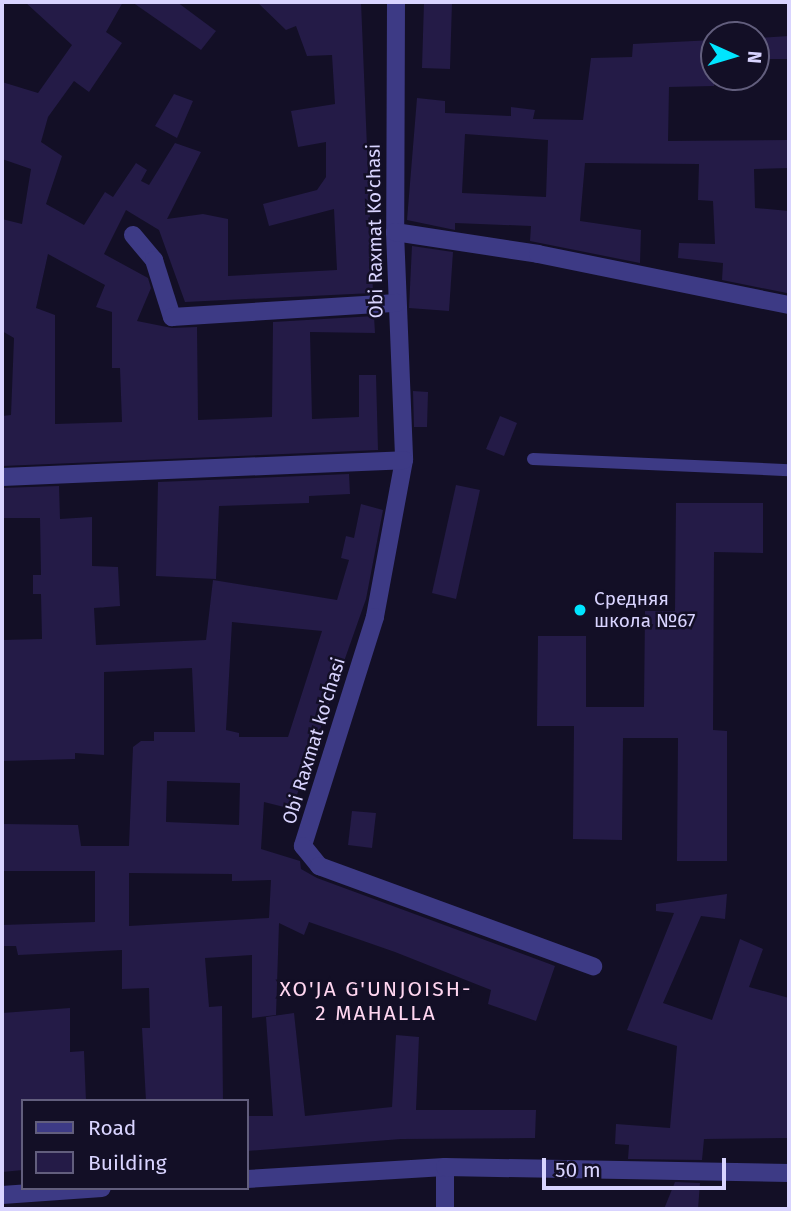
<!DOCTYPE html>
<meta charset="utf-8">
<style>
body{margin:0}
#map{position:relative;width:791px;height:1211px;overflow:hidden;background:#130f26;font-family:"Fira Sans",sans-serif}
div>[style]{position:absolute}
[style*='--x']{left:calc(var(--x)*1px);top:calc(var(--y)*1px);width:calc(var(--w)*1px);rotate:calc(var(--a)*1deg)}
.building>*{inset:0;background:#241b47}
.service>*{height:12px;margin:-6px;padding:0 6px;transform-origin:6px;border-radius:6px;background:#3d3a85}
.minor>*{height:18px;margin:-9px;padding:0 9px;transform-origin:9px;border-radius:9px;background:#3d3a85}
.dots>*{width:19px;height:19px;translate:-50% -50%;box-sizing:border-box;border:4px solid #130f26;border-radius:50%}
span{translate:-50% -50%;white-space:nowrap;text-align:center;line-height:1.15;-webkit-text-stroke:5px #130f26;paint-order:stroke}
.street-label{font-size:19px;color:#d9d4ff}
.poi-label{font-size:19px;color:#d9d4ff}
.left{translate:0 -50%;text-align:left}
.neighbourhood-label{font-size:21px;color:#ffd6f0;letter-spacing:2px}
.frame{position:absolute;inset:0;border:4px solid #d9d4ff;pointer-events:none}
.legend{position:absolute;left:21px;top:1099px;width:228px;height:91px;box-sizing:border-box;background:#130f26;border:2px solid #625e7d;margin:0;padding:9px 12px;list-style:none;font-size:21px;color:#d9d4ff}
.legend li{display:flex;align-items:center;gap:14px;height:35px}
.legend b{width:35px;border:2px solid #625e7d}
.north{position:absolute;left:700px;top:21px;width:70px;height:70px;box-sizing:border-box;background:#130f26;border:2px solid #625e7d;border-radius:50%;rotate:94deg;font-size:19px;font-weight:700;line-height:28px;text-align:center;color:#d9d4ff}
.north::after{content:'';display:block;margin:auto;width:24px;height:32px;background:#00e5ff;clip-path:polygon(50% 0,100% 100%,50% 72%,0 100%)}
.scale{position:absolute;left:542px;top:1158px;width:184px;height:32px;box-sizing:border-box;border:4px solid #d9d4ff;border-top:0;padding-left:9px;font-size:21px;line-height:24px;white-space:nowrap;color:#d9d4ff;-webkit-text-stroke:5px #130f26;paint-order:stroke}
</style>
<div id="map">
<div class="building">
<i style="clip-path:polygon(evenodd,25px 2px,123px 2px,106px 32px,122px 43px,89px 92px,74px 81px,48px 117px,41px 142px,62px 156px,46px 204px,84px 225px,105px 192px,113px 197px,136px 163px,147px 170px,141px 181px,149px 185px,175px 143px,201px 152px,167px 219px,203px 214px,228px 219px,228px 276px,337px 270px,334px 209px,269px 226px,263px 204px,317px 190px,326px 177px,326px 142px,298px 147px,291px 111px,335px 104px,332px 55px,307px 56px,296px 26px,286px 30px,257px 2px,361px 2px,373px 293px,185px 302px,159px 230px,126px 210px,104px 254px,148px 278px,151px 288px,137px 321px,172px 328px,197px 327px,198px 420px,272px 417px,273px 322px,374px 316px,375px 333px,310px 332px,312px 419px,359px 417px,359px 375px,376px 375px,378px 450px,2px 466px,2px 416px,11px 415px,14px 338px,2px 331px,2px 219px,22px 224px,31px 169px,2px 159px,2px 82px,38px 93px,72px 45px,25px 2px,48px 254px,105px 285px,96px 307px,112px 312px,112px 368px,120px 368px,122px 422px,55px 424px,55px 315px,36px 308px,48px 254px)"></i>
<i style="clip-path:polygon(132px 2px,177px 2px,216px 31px,201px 50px)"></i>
<i style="clip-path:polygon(424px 2px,452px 2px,450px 69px,422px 68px)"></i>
<i style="clip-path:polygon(789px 36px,789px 59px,756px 59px,756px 38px)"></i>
<i style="clip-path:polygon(evenodd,714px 40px,714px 86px,669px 87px,668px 141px,789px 140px,789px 168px,754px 169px,755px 208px,789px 211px,787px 293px,722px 280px,723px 263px,678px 258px,679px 243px,715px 244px,713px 201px,698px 200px,699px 164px,585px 163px,580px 221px,641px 230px,640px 263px,530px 241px,531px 226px,455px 223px,455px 230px,407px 220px,417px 98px,445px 101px,445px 113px,511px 116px,511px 107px,535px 110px,533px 119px,583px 120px,591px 58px,632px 57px,633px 44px,714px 40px,465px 134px,548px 140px,546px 197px,462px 193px,465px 134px)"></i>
<i style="clip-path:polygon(174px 94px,193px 101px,177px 138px,155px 126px)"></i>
<i style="clip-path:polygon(412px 246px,453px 252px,449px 311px,409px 308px)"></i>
<i style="clip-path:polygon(413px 391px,428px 392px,427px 427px,414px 427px)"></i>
<i style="clip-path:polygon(500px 416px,517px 423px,504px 456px,486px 449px)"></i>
<i style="clip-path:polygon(349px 474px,350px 494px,309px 496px,309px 503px,219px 506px,216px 579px,156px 576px,158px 482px)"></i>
<i style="clip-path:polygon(456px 485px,480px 490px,456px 599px,432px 593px)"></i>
<i style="clip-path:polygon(evenodd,59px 486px,60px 519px,92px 517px,92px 566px,118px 567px,120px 606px,94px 608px,96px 645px,206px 640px,213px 580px,337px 600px,349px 560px,341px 558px,346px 536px,354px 538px,361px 504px,383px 510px,366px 599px,292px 809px,264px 802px,261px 849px,300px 861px,301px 869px,317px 878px,555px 966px,536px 1021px,488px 1004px,491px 990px,395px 952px,309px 922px,304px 935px,279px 923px,276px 1015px,252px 1018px,252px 955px,205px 958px,209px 1007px,222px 1006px,223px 1101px,146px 1101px,142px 1028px,150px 1028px,149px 988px,122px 989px,122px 950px,18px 955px,16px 946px,2px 946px,2px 925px,95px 922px,95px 871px,2px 871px,2px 824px,78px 825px,81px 846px,129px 846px,133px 747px,141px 741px,154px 741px,154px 732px,195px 732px,192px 668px,104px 672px,104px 755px,75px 753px,75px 759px,2px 761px,2px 640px,42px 639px,41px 594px,33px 594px,33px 575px,41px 575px,40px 518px,2px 518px,2px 488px,59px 486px,232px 622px,322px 631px,288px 737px,239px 737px,239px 733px,226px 730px,232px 622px,59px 486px,167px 781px,240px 783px,239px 825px,166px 822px,167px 781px,59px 486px,129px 873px,232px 874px,232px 881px,271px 880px,269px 918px,129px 926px,129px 873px)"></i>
<i style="clip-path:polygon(676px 503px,763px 503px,763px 553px,714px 552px,713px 730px,727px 731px,727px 861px,677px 861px,678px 738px,623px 738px,622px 840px,573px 839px,574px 726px,537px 726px,538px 636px,586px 636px,586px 707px,644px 707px,645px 611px,675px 611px)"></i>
<i style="clip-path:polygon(352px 811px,376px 813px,372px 848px,348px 845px)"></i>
<i style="clip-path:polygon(727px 894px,725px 919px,701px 916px,663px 1003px,712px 1020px,740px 939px,763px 949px,749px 987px,789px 998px,787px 1138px,704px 1139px,702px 1160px,628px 1159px,629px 1145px,615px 1144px,616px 1124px,670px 1128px,677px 1046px,627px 1030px,674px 913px,656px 911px,656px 904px)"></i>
<i style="clip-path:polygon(70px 1008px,70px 1052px,84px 1051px,86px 1101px,23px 1101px,23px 1170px,2px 1172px,2px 1013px)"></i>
<i style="clip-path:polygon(294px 1013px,305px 1116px,392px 1107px,396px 1035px,419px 1037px,416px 1110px,536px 1110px,535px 1138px,401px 1139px,247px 1151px,247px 1116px,273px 1116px,266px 1017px)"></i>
<i style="clip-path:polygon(675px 1182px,700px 1183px,698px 1209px,664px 1209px)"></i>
</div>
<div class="service">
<i style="--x:533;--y:459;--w:256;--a:2.5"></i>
</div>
<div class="minor">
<i style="--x:396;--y:2;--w:230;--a:90.2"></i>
<i style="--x:395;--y:232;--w:228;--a:87.7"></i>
<i style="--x:404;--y:460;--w:160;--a:100.5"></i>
<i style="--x:375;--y:617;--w:240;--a:107.5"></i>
<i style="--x:303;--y:846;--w:26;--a:51"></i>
<i style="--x:319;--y:866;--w:292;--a:20.1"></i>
<i style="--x:395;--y:232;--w:145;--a:8.7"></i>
<i style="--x:538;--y:254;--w:256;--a:11.5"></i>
<i style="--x:133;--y:235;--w:33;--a:50"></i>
<i style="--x:154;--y:260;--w:60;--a:72.5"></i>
<i style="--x:172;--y:317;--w:225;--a:-3.6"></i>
<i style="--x:2;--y:477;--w:402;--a:-2.4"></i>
<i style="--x:445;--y:1167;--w:42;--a:90"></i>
<i style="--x:247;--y:1179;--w:198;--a:-3.5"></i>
<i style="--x:445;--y:1167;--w:344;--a:1"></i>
<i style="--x:2;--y:1195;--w:100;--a:-4"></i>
</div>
<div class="dots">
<i style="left:580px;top:610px;background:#00e5ff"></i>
</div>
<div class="street-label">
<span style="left:375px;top:231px;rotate:-91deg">Obi Raxmat Ko'chasi</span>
<span style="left:314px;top:741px;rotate:-73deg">Obi Raxmat ko'chasi</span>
</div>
<div class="poi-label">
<span class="left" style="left:594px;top:610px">Средняя<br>школа №67</span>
</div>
<div class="neighbourhood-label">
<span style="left:376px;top:1001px">XO'JA G'UNJOISH-<br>2 MAHALLA</span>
</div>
<div class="frame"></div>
<ul class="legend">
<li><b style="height:9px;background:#3d3a85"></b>Road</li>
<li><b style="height:19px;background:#241b47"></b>Building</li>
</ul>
<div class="north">N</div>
<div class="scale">50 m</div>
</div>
